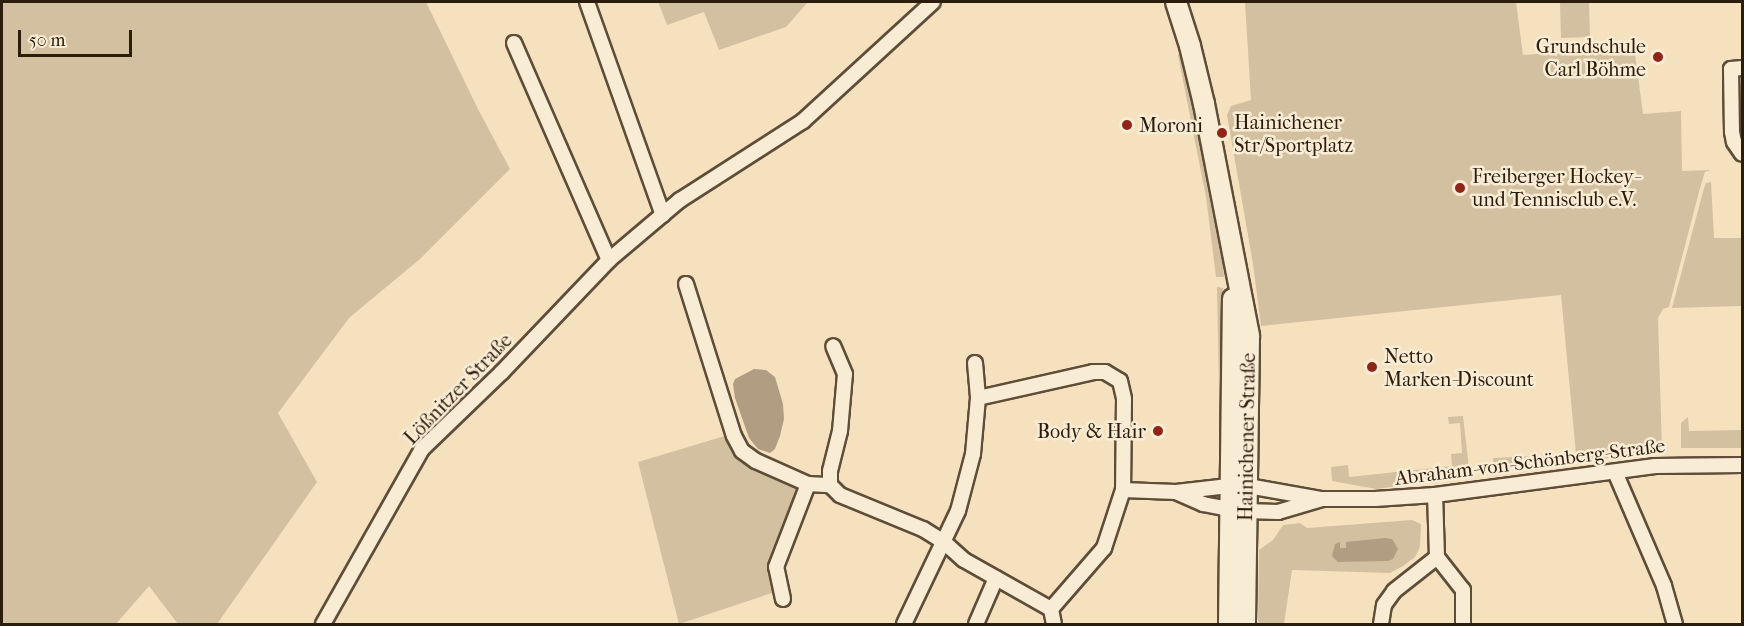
<!DOCTYPE html>
<meta charset="utf-8">
<style>
body{margin:0}
#map{position:relative;width:1744px;height:626px;overflow:hidden;background:#f6e1bf;font-family:"IM FELL French Canon",serif}
div>[style]{position:absolute}
[style*='--x']{left:calc(var(--x)*1px);top:calc(var(--y)*1px);width:calc(var(--w)*1px);rotate:calc(var(--a)*1deg)}
.green>*{inset:0;background:#d3c0a0}
.water>*{inset:0;background:#b19e82}
.roads{filter:drop-shadow(2px 0 #5e4d38) drop-shadow(-2px 0 #5e4d38) drop-shadow(0 2px #5e4d38) drop-shadow(0 -2px #5e4d38)}
.street>*{height:14px;margin:-7px;padding:0 7px;transform-origin:7px;border-radius:7px;background:#f9ecd5}
.secondary>*{height:20px;margin:-10px;padding:0 10px;transform-origin:10px;border-radius:10px;background:#f9ecd5}
.dots>*{width:16px;height:16px;translate:-50% -50%;box-sizing:border-box;border:3px solid #f9ecd5;border-radius:50%}
span{translate:-50% -50%;white-space:nowrap;text-align:center;line-height:1.15;-webkit-text-stroke:5px #f9ecd5;paint-order:stroke}
.poi-label{font-size:20px;color:#2b1c0b}
.right{translate:-100% -50%;text-align:right}
.left{translate:0 -50%;text-align:left}
.street-label{font-size:20px;color:#2b1c0b}
.frame{position:absolute;inset:0;border:3px solid #2b1c0b;pointer-events:none}
.scale{position:absolute;left:18px;top:30px;width:114px;height:27px;box-sizing:border-box;border:3px solid #2b1c0b;border-top:0;padding-left:8px;font-size:18px;line-height:21px;white-space:nowrap;color:#2b1c0b;-webkit-text-stroke:4px #f9ecd5;paint-order:stroke}
</style>
<div id="map">
<div class="green">
<i style="clip-path:polygon(2px 2px,426px 2px,478px 109px,510px 169px,420px 259px,349px 318px,278px 413px,317px 482px,217px 624px,178px 624px,149px 586px,116px 624px,2px 624px)"></i>
<i style="clip-path:polygon(658px 2px,808px 2px,786px 27px,719px 50px,704px 12px,667px 25px)"></i>
<i style="clip-path:polygon(1245px 2px,1516px 2px,1523px 55px,1634px 46px,1643px 114px,1681px 111px,1682px 171px,1711px 170px,1705px 172px,1700px 188px,1669px 307px,1663px 309px,1658px 318px,1662px 449px,1577px 463px,1494px 468px,1493px 458px,1576px 454px,1561px 295px,1261px 326px,1253px 264px,1227px 115px,1231px 106px,1251px 100px)"></i>
<i style="clip-path:polygon(1560px 2px,1589px 2px,1590px 37px,1561px 38px)"></i>
<i style="clip-path:polygon(1185px 53px,1222px 247px,1224px 277px,1216px 277px,1206px 197px,1178px 55px)"></i>
<i style="clip-path:polygon(1711px 182px,1714px 238px,1742px 238px,1742px 306px,1672px 308px,1704px 188px,1706px 183px)"></i>
<i style="clip-path:polygon(1217px 287px,1223px 288px,1222px 449px,1220px 446px)"></i>
<i style="clip-path:polygon(1463px 416px,1469px 468px,1418px 474px,1419px 483px,1376px 489px,1332px 481px,1331px 467px,1348px 465px,1349px 477px,1452px 466px,1451px 454px,1462px 453px,1460px 423px,1449px 424px,1448px 417px)"></i>
<i style="clip-path:polygon(1688px 417px,1689px 431px,1742px 430px,1742px 448px,1681px 448px,1681px 423px)"></i>
<i style="clip-path:polygon(728px 435px,742px 451px,808px 484px,776px 567px,781px 590px,679px 624px,638px 462px)"></i>
<i style="clip-path:polygon(1412px 520px,1421px 524px,1420px 547px,1415px 557px,1403px 566px,1390px 573px,1292px 570px,1284px 624px,1258px 624px,1259px 550px,1273px 540px,1283px 525px,1300px 523px,1307px 528px)"></i>
</div>
<div class="water">
<i style="clip-path:polygon(754px 369px,766px 370px,775px 377px,783px 404px,784px 419px,780px 436px,775px 449px,770px 453px,758px 449px,749px 438px,735px 398px,733px 384px,735px 379px)"></i>
<i style="clip-path:polygon(1385px 538px,1392px 539px,1398px 549px,1393px 559px,1388px 561px,1338px 562px,1332px 556px,1335px 544px,1340px 542px,1340px 548px,1346px 548px,1346px 542px)"></i>
</div>
<div class="roads">
<div class="street">
<i style="--x:587;--y:2;--w:226;--a:70.4"></i>
<i style="--x:514;--y:43;--w:237;--a:66.4"></i>
<i style="--x:1742;--y:68;--w:11;--a:175"></i>
<i style="--x:1731;--y:69;--w:63;--a:89.1"></i>
<i style="--x:1732;--y:132;--w:10;--a:79"></i>
<i style="--x:1734;--y:142;--w:14;--a:56"></i>
<i style="--x:686;--y:284;--w:159;--a:72.5"></i>
<i style="--x:734;--y:436;--w:17;--a:62"></i>
<i style="--x:742;--y:451;--w:17;--a:36"></i>
<i style="--x:756;--y:461;--w:57;--a:23.9"></i>
<i style="--x:808;--y:484;--w:22;--a:3"></i>
<i style="--x:830;--y:485;--w:14;--a:45"></i>
<i style="--x:840;--y:495;--w:90;--a:22.3"></i>
<i style="--x:923;--y:529;--w:26;--a:32"></i>
<i style="--x:945;--y:543;--w:25;--a:42"></i>
<i style="--x:964;--y:560;--w:100;--a:29.4"></i>
<i style="--x:1051;--y:609;--w:15;--a:79"></i>
<i style="--x:975;--y:363;--w:35;--a:85"></i>
<i style="--x:1615;--y:472;--w:124;--a:66.7"></i>
<i style="--x:1664;--y:586;--w:40;--a:74"></i>
<i style="--x:830;--y:485;--w:14;--a:-90"></i>
<i style="--x:830;--y:471;--w:41;--a:-76"></i>
<i style="--x:840;--y:431;--w:57;--a:-85"></i>
<i style="--x:845;--y:374;--w:30;--a:-113"></i>
<i style="--x:1248;--y:486;--w:75;--a:10"></i>
<i style="--x:1322;--y:499;--w:53;--a:0"></i>
<i style="--x:1375;--y:499;--w:60;--a:-3.8"></i>
<i style="--x:1435;--y:495;--w:222;--a:-7.5"></i>
<i style="--x:1655;--y:466;--w:87;--a:-0.7"></i>
<i style="--x:1176;--y:492;--w:30;--a:24"></i>
<i style="--x:1203;--y:504;--w:26;--a:11"></i>
<i style="--x:1246;--y:511;--w:32;--a:2"></i>
<i style="--x:1278;--y:512;--w:46;--a:-16.5"></i>
<i style="--x:1437;--y:557;--w:42;--a:51.8"></i>
<i style="--x:1463;--y:590;--w:34;--a:90"></i>
<i style="--x:783;--y:599;--w:33;--a:-102"></i>
<i style="--x:776;--y:567;--w:89;--a:-68.9"></i>
<i style="--x:1051;--y:609;--w:81;--a:-49"></i>
<i style="--x:1104;--y:548;--w:61;--a:-71.9"></i>
<i style="--x:323;--y:624;--w:201;--a:-60.5"></i>
<i style="--x:422;--y:449;--w:111;--a:-43.9"></i>
<i style="--x:502;--y:372;--w:155;--a:-46.3"></i>
<i style="--x:609;--y:260;--w:93;--a:-40.2"></i>
<i style="--x:680;--y:200;--w:146;--a:-32.7"></i>
<i style="--x:803;--y:121;--w:176;--a:-42.5"></i>
<i style="--x:904;--y:624;--w:125;--a:-64.5"></i>
<i style="--x:958;--y:511;--w:59;--a:-75.3"></i>
<i style="--x:973;--y:454;--w:56;--a:-84.9"></i>
<i style="--x:978;--y:398;--w:118;--a:-12.7"></i>
<i style="--x:1093;--y:372;--w:12;--a:0"></i>
<i style="--x:1105;--y:372;--w:17;--a:31"></i>
<i style="--x:1120;--y:381;--w:18;--a:77"></i>
<i style="--x:1124;--y:399;--w:91;--a:90.6"></i>
<i style="--x:1123;--y:490;--w:53;--a:2.2"></i>
<i style="--x:1176;--y:492;--w:53;--a:-6.5"></i>
<i style="--x:976;--y:624;--w:50;--a:-66.5"></i>
<i style="--x:1381;--y:624;--w:19;--a:-81"></i>
<i style="--x:1384;--y:605;--w:17;--a:-54"></i>
<i style="--x:1394;--y:591;--w:55;--a:-38.3"></i>
<i style="--x:1437;--y:557;--w:62;--a:-91.8"></i>
</div>
<div class="secondary">
<i style="--x:1176;--y:2;--w:46;--a:72.3"></i>
<i style="--x:1190;--y:46;--w:60;--a:76.4"></i>
<i style="--x:1204;--y:104;--w:236;--a:79"></i>
<i style="--x:1249;--y:336;--w:288;--a:90.8"></i>
<i style="--x:1229;--y:624;--w:325;--a:-89.3"></i>
</div>
</div>
<div class="dots">
<i style="left:1658px;top:57px;background:#8f2418"></i>
<i style="left:1127px;top:125px;background:#8f2418"></i>
<i style="left:1222px;top:133px;background:#8f2418"></i>
<i style="left:1460px;top:188px;background:#8f2418"></i>
<i style="left:1372px;top:367px;background:#8f2418"></i>
<i style="left:1158px;top:431px;background:#8f2418"></i>
</div>
<div class="poi-label">
<span class="right" style="left:1646px;top:58px">Grundschule<br>Carl Böhme</span>
<span class="left" style="left:1234px;top:134px">Hainichener<br>Str/Sportplatz</span>
<span class="left" style="left:1139px;top:125px">Moroni</span>
<span class="left" style="left:1472px;top:188px">Freiberger Hockey-<br>und Tennisclub e.V.</span>
<span class="left" style="left:1384px;top:368px">Netto<br>Marken-Discount</span>
<span class="right" style="left:1146px;top:431px">Body &amp; Hair</span>
</div>
<div class="street-label">
<span style="left:458px;top:389px;rotate:-46deg">Lößnitzer Straße</span>
<span style="left:1247px;top:437px;rotate:-89deg">Hainichener Straße</span>
<span style="left:1530px;top:462px;rotate:-7deg">Abraham-von-Schönberg-Straße</span>
</div>
<div class="frame"></div>
<div class="scale">50 m</div>
</div>
